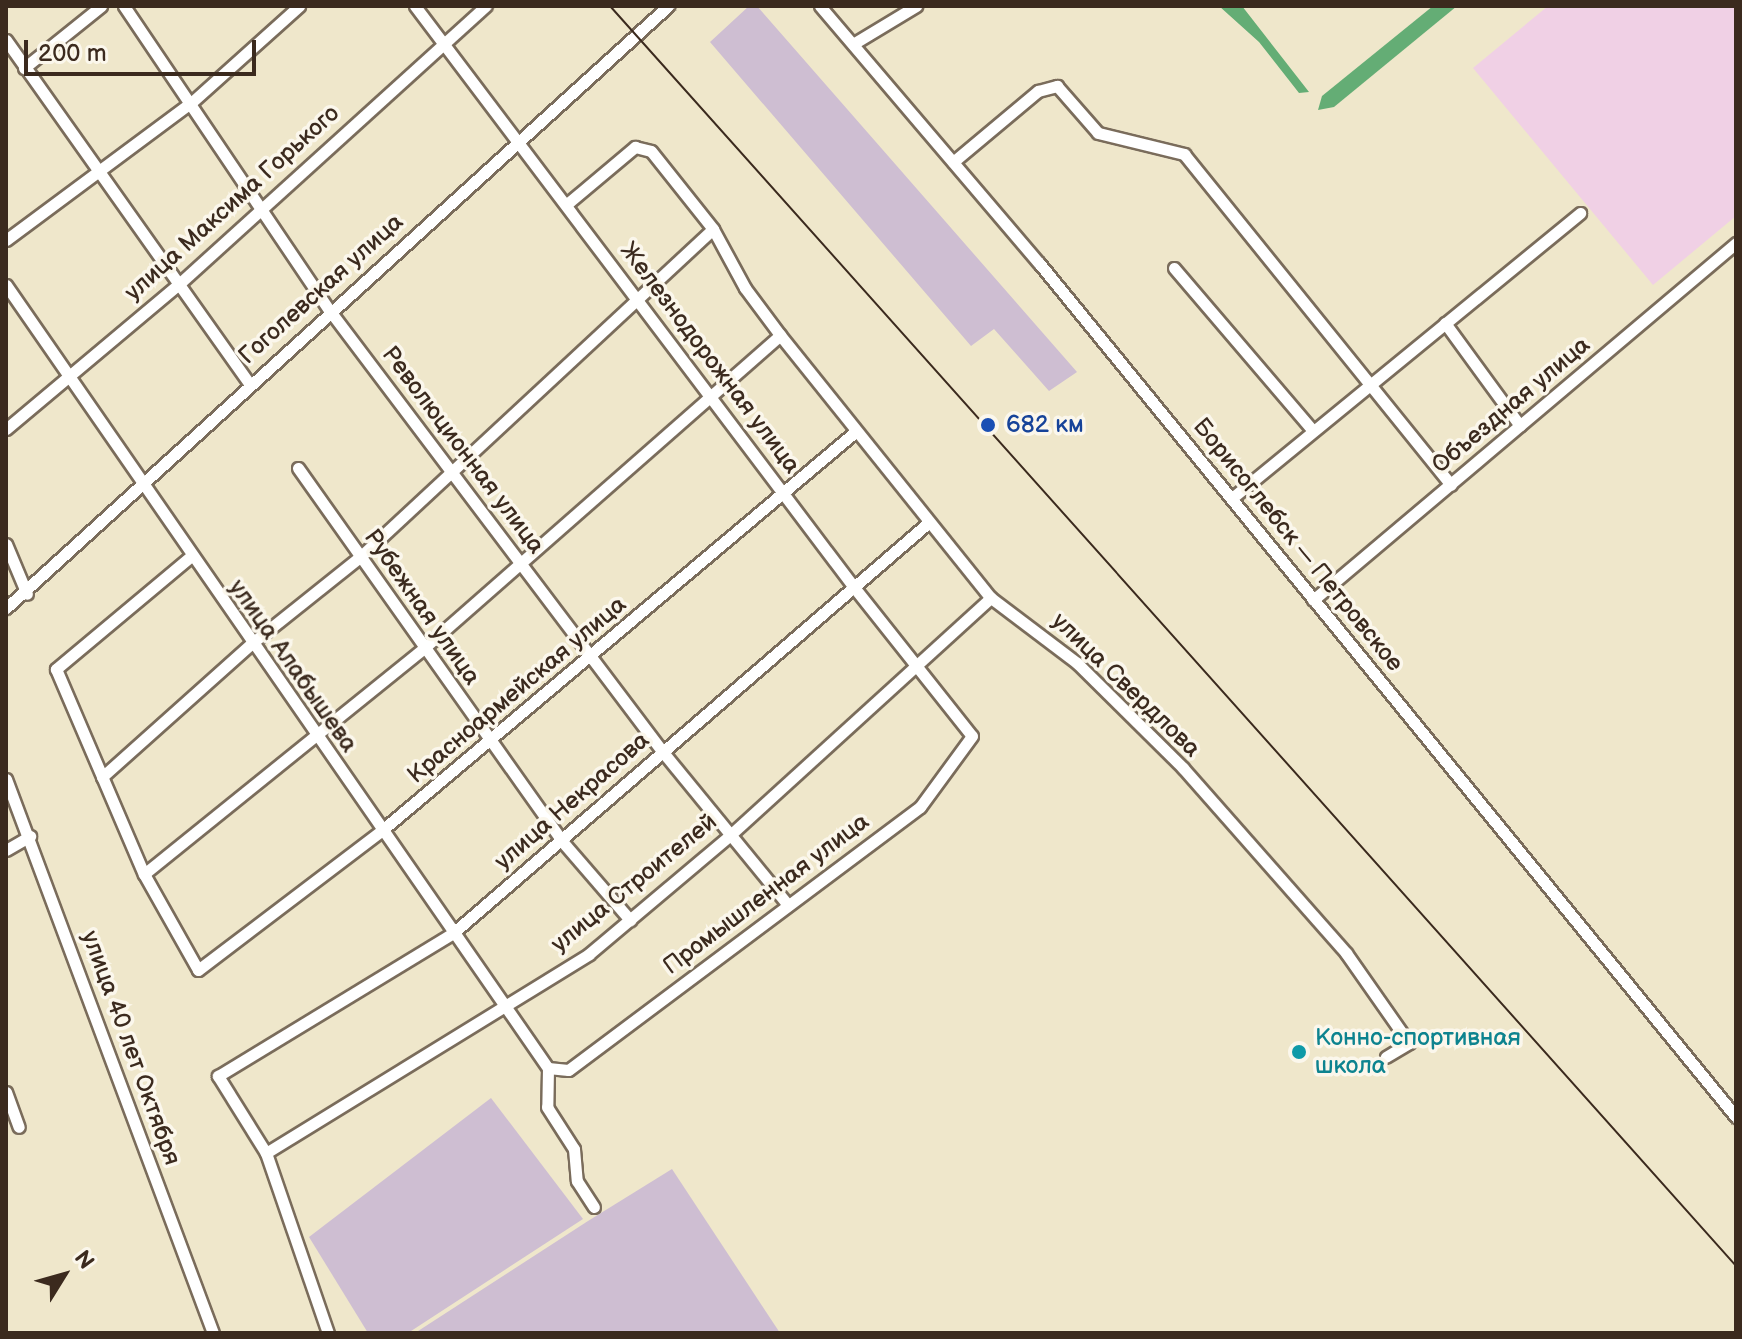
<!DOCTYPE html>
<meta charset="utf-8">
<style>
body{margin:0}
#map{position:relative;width:1742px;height:1339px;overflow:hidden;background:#efe7cb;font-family:"Balsamiq Sans",sans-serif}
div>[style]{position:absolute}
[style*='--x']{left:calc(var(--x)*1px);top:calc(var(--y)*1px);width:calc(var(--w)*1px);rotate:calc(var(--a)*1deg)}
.built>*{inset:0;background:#f0d0e5}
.industrial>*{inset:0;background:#cebed2}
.forest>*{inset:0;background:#64ad75}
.roads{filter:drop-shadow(2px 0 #7a6c5b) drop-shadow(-2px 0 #7a6c5b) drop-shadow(0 2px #7a6c5b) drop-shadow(0 -2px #7a6c5b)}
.minor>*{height:11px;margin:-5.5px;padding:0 5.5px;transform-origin:5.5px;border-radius:5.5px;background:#fff}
.rail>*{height:2px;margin:-1px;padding:0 1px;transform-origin:1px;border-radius:1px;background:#3b2a1e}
.dots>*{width:22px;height:22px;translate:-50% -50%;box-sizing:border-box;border:4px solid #fbf7ec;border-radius:50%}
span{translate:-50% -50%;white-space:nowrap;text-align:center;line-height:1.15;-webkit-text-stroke:7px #fbf7ec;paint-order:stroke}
.street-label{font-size:24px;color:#3b2a1e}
.transit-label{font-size:24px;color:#164399}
.left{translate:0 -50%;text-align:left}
.culture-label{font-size:24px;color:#0d838f}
.frame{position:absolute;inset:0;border:8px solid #3b2a1e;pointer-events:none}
.north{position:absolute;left:24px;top:1235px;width:80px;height:80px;-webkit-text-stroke:6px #fbf7ec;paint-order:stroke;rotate:53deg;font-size:22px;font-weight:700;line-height:32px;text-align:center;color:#3b2a1e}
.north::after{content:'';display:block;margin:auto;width:28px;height:36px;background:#3b2a1e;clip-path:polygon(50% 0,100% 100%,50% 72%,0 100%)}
.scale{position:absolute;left:24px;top:40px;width:232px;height:36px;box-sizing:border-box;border:4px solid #3b2a1e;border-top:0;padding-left:10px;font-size:24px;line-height:28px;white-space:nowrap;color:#3b2a1e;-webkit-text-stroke:6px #fbf7ec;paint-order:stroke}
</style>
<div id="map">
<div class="built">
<i style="clip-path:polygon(1548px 6px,1736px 6px,1736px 216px,1653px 285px,1473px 68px)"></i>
</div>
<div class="industrial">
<i style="clip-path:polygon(749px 6px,757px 6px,1077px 372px,1049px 391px,994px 329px,971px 346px,710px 42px)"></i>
<i style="clip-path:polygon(491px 1098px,583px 1219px,408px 1333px,368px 1333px,309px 1237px)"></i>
<i style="clip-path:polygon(672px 1169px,780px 1333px,415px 1333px,588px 1221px)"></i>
</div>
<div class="forest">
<i style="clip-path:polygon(1219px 6px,1242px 6px,1309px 92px,1299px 93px,1259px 42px)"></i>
<i style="clip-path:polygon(1433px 6px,1457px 6px,1334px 107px,1318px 110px,1322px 96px)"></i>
</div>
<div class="roads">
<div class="minor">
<i style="--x:124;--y:6;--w:368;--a:56"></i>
<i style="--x:330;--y:311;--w:551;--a:52.96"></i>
<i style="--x:662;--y:751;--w:199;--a:50.7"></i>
<i style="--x:415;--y:6;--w:727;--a:52.94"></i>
<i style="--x:853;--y:586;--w:191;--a:51.6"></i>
<i style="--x:972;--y:736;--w:88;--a:126.2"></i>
<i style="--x:920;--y:807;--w:439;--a:143.2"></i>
<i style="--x:568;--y:1070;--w:20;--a:-174"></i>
<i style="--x:820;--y:6;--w:338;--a:49.6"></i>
<i style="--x:1039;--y:263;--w:1102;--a:50.78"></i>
<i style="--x:6;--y:40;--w:422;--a:54.7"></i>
<i style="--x:853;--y:44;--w:74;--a:-31.1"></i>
<i style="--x:24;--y:68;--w:99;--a:-38.8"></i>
<i style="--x:953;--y:162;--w:111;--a:-39.9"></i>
<i style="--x:1038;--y:91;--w:20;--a:-15"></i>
<i style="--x:1057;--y:86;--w:62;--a:48.9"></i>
<i style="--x:1098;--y:133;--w:89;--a:13.7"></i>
<i style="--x:1184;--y:154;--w:425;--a:51.1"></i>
<i style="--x:567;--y:204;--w:89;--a:-40"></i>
<i style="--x:635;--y:147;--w:16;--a:14"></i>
<i style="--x:651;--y:151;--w:100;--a:51.5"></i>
<i style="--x:713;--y:229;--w:67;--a:61.5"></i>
<i style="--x:745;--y:288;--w:59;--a:53.3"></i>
<i style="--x:780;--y:335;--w:337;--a:51.3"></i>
<i style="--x:991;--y:598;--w:108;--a:37.1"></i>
<i style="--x:1077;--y:663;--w:149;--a:44.7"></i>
<i style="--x:1183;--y:768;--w:247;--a:48.6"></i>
<i style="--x:1346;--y:953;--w:110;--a:55"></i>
<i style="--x:1409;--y:1043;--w:27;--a:149"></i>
<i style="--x:6;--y:240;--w:232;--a:-36.6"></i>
<i style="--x:192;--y:102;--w:144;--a:-41.9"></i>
<i style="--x:1174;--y:268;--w:214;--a:49.5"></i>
<i style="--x:6;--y:285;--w:952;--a:55.31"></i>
<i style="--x:548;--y:1068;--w:39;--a:91"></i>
<i style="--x:547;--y:1107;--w:50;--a:57.3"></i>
<i style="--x:574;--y:1149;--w:32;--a:85"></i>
<i style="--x:577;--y:1181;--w:31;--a:57"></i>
<i style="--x:1445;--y:323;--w:127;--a:53.9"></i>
<i style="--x:6;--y:429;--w:226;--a:-40"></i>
<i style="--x:179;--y:284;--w:414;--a:-42.2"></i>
<i style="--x:298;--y:468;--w:456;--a:54.7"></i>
<i style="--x:561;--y:840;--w:106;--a:49.2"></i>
<i style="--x:1232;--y:498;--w:450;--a:-39.3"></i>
<i style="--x:6;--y:544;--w:54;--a:67.2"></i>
<i style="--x:190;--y:557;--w:175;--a:140.1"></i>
<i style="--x:56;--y:669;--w:223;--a:66.8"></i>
<i style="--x:144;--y:874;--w:110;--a:60.6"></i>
<i style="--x:198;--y:970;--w:230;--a:-37.2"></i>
<i style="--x:381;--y:831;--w:620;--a:-40.09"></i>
<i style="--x:1313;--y:600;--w:554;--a:-40.16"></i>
<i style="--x:6;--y:608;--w:895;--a:-42.28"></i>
<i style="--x:102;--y:777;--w:201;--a:-41.8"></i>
<i style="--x:252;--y:643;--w:139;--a:-38.6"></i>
<i style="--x:361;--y:556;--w:480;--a:-42.9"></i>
<i style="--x:6;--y:779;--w:591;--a:69.51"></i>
<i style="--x:6;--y:850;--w:28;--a:-30"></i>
<i style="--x:144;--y:874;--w:360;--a:-38.9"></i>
<i style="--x:424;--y:648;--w:474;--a:-41.3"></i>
<i style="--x:6;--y:1092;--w:37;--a:70"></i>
<i style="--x:266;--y:1153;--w:379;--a:-31.6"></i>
<i style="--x:589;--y:954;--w:183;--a:-40.1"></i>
<i style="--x:729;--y:836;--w:354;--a:-42.3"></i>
<i style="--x:328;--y:1333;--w:190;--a:-109"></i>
<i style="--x:266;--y:1153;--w:91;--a:-121.9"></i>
<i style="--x:218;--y:1076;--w:275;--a:-31.3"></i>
<i style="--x:453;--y:933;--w:627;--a:-40.8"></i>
</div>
</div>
<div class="rail">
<i style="--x:610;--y:6;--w:1690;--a:48.21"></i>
</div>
<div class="dots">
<i style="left:988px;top:425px;background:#1a4fb4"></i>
<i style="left:1299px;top:1052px;background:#0f9aa8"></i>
</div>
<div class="street-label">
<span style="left:232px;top:203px;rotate:-42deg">улица Максима Горького</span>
<span style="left:321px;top:289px;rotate:-42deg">Гоголевская улица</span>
<span style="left:710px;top:358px;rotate:53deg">Железнодорожная улица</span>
<span style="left:1511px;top:405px;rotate:-40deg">Объездная улица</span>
<span style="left:463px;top:450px;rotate:53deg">Революционная улица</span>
<span style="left:1298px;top:545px;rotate:51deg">Борисоглебск — Петровское</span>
<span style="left:422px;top:607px;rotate:55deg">Рубежная улица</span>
<span style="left:293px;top:666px;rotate:55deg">улица Алабышева</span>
<span style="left:1126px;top:685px;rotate:44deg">улица Свердлова</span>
<span style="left:517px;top:690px;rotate:-40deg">Красноармейская улица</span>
<span style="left:572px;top:801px;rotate:-41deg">улица Некрасова</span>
<span style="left:634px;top:883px;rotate:-39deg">улица Строителей</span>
<span style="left:766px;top:894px;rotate:-37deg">Промышленная улица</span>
<span style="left:131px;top:1048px;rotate:70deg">улица 40 лет Октября</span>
</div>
<div class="transit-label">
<span class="left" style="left:1006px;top:425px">682 км</span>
</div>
<div class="culture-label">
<span class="left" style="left:1315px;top:1052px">Конно-спортивная<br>школа</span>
</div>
<div class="frame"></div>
<div class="north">N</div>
<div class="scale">200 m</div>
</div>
